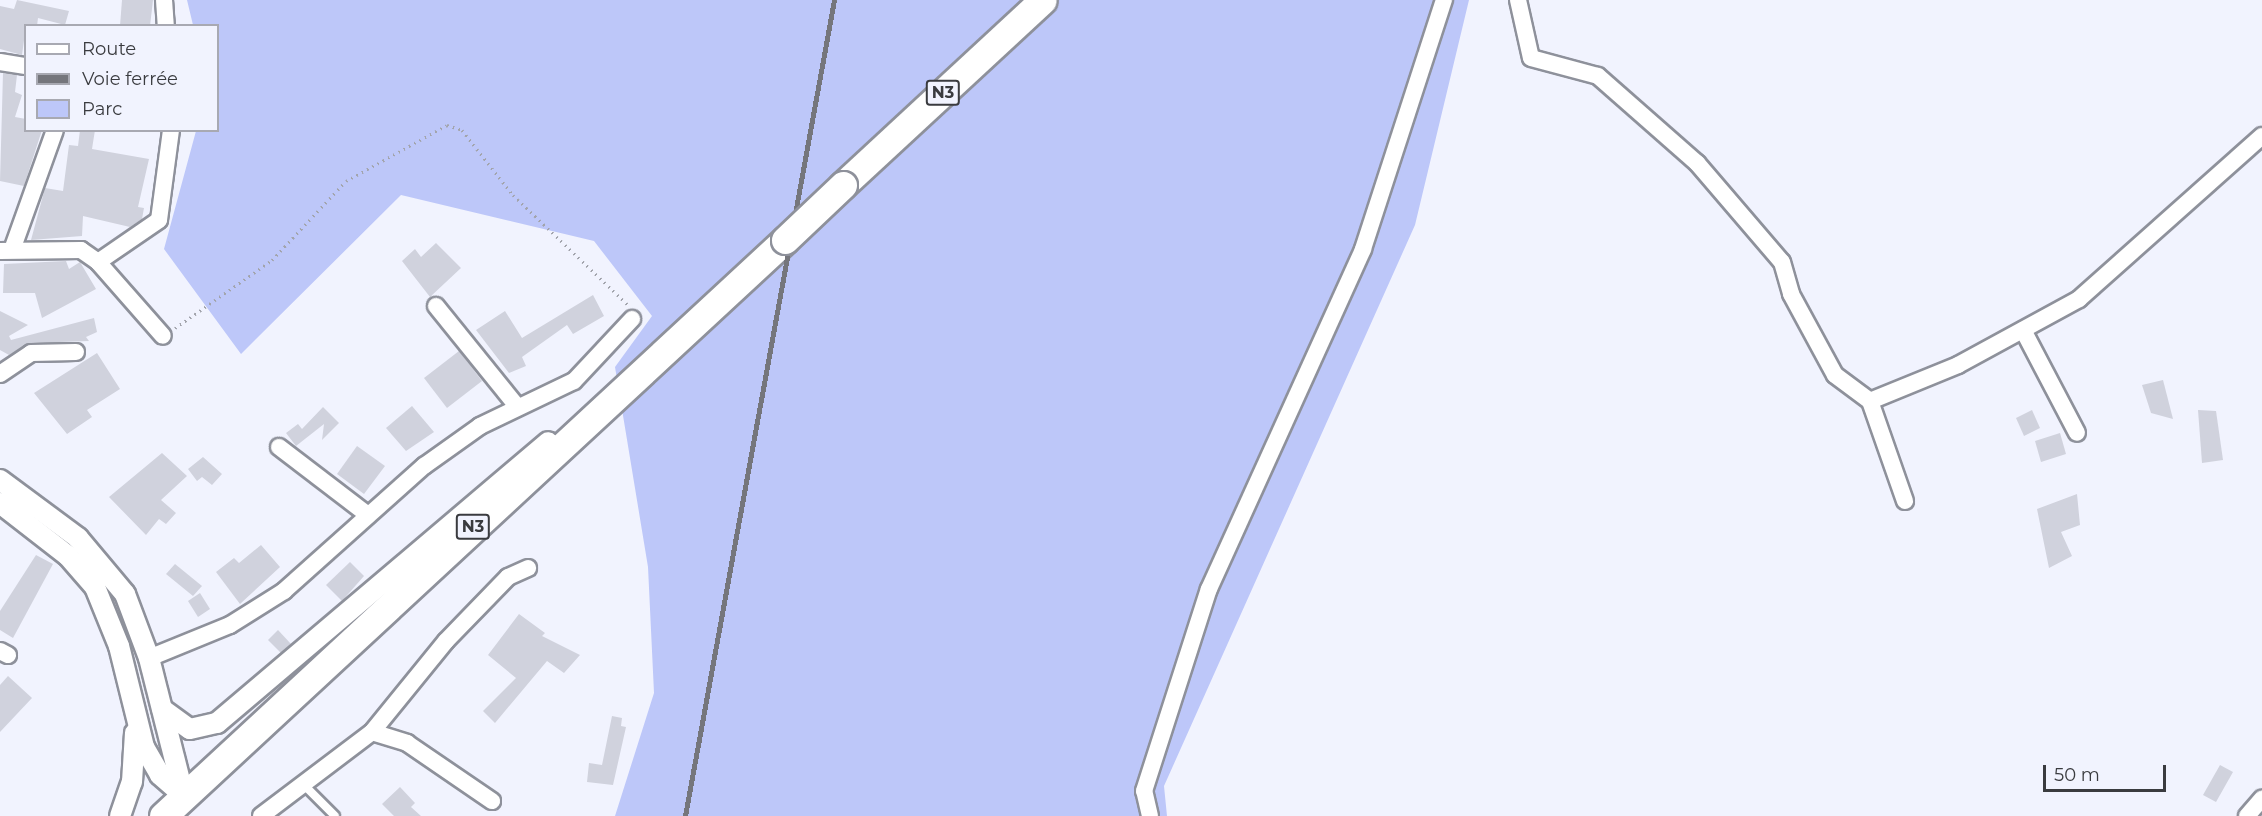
<!DOCTYPE html>
<meta charset="utf-8">
<style>
body{margin:0}
#map{position:relative;width:2262px;height:816px;overflow:hidden;background:#f1f3fe;font-family:Montserrat,sans-serif}
div>[style]{position:absolute}
[style*='--x']{left:calc(var(--x)*1px);top:calc(var(--y)*1px);width:calc(var(--w)*1px);rotate:calc(var(--a)*1deg)}
.green>*{inset:0;background:#bdc7f9}
.building>*{inset:0;background:#d0d2dd}
.path>*{height:3px;margin-top:-1.5px;transform-origin:0;background:repeating-linear-gradient(90deg,#a2a4ac 0 1.5px,transparent 0 6px)}
.roads{filter:drop-shadow(2px 0 #8e919b) drop-shadow(-2px 0 #8e919b) drop-shadow(0 2px #8e919b) drop-shadow(0 -2px #8e919b)}
.service>*{height:8px;margin:-4px;padding:0 4px;transform-origin:4px;border-radius:4px;background:#fff}
.minor>*{height:16px;margin:-8px;padding:0 8px;transform-origin:8px;border-radius:8px;background:#fff}
.tertiary>*{height:20px;margin:-10px;padding:0 10px;transform-origin:10px;border-radius:10px;background:#fff}
.trunk>*{height:27px;margin:-13.5px;padding:0 13.5px;transform-origin:13.5px;border-radius:13.5px;background:#fff}
.rail>*{height:4.5px;margin:-2.25px;padding:0 2.25px;transform-origin:2.25px;border-radius:2.25px;background:#75767c}
.bridges{filter:drop-shadow(2px 0 #8e919b) drop-shadow(-2px 0 #8e919b) drop-shadow(0 2px #8e919b) drop-shadow(0 -2px #8e919b)}
.trunk-bridge>*{height:27px;margin:-13.5px;padding:0 13.5px;transform-origin:13.5px;border-radius:13.5px;background:#fff}
span{translate:-50% -50%;white-space:nowrap;text-align:center;line-height:1.15;-webkit-text-stroke:4.5px #f1f3fe;paint-order:stroke}
.shield-label span{padding:2px 4px;background:#f1f3fe;border:2px solid;border-radius:4px;-webkit-text-stroke-width:0}
.shield-label{font-size:16px;color:#3a3b3f;font-weight:700}
.legend{position:absolute;left:24px;top:24px;width:195px;height:108px;box-sizing:border-box;background:#f1f3fe;border:2px solid #a8a9b2;margin:0;padding:8px 10px;list-style:none;font-size:18px;color:#3a3b3f}
.legend li{display:flex;align-items:center;gap:12px;height:30px}
.legend b{width:30px;border:2px solid #a8a9b2}
.scale{position:absolute;left:2043px;top:765px;width:123px;height:27px;box-sizing:border-box;border:3px solid #3a3b3f;border-top:0;padding-left:8px;font-size:18px;line-height:21px;white-space:nowrap;color:#3a3b3f;-webkit-text-stroke:4px #f1f3fe;paint-order:stroke}
</style>
<div id="map">
<div class="green">
<i style="clip-path:polygon(187px 0,1469px 0,1415px 225px,1164px 786px,1167px 816px,615px 816px,654px 693px,648px 567px,615px 367px,652px 316px,594px 241px,401px 195px,241px 354px,164px 249px,196px 131px,218px 130px,218px 26px,193px 25px)"></i>
</div>
<div class="building">
<i style="clip-path:polygon(17px 0,69px 11px,65px 25px,38px 18px,37px 26px,26px 26px,22px 55px,0 49px,0 6px,14px 9px)"></i>
<i style="clip-path:polygon(122px 0,153px 0,150px 26px,120px 26px)"></i>
<i style="clip-path:polygon(3px 73px,17px 75px,15px 92px,22px 95px,15px 117px,26px 119px,26px 130px,42px 130px,24px 186px,0 181px)"></i>
<i style="clip-path:polygon(80px 130px,95px 130px,92px 149px,149px 159px,138px 207px,144px 208px,142px 219px,130px 227px,83px 216px,82px 236px,31px 240px,45px 188px,63px 191px,69px 145px,78px 146px)"></i>
<i style="clip-path:polygon(436px 243px,461px 268px,430px 297px,402px 261px,415px 249px,421px 257px)"></i>
<i style="clip-path:polygon(66px 261px,69px 269px,80px 262px,96px 289px,42px 318px,35px 293px,3px 293px,4px 264px)"></i>
<i style="clip-path:polygon(593px 295px,604px 316px,573px 334px,567px 325px,522px 357px,526px 366px,509px 373px,476px 330px,505px 311px,522px 338px)"></i>
<i style="clip-path:polygon(0 311px,28px 325px,9px 336px,11px 340px,94px 318px,97px 332px,86px 337px,89px 341px,30px 343px,9px 355px,0 350px)"></i>
<i style="clip-path:polygon(459px 351px,482px 381px,447px 408px,424px 378px)"></i>
<i style="clip-path:polygon(97px 353px,120px 389px,87px 410px,92px 417px,67px 434px,34px 393px)"></i>
<i style="clip-path:polygon(2163px 380px,2173px 419px,2151px 413px,2142px 385px)"></i>
<i style="clip-path:polygon(412px 406px,434px 432px,406px 451px,386px 428px)"></i>
<i style="clip-path:polygon(323px 407px,339px 423px,322px 440px,324px 424px,296px 446px,286px 433px,298px 424px,302px 429px)"></i>
<i style="clip-path:polygon(2032px 410px,2040px 428px,2024px 436px,2016px 418px)"></i>
<i style="clip-path:polygon(2198px 410px,2216px 411px,2223px 460px,2202px 463px)"></i>
<i style="clip-path:polygon(2060px 433px,2066px 454px,2041px 462px,2035px 441px)"></i>
<i style="clip-path:polygon(357px 446px,385px 466px,364px 494px,337px 474px)"></i>
<i style="clip-path:polygon(162px 453px,187px 476px,161px 500px,176px 513px,166px 524px,159px 519px,146px 535px,109px 497px)"></i>
<i style="clip-path:polygon(203px 457px,222px 474px,212px 485px,202px 477px,197px 481px,188px 469px)"></i>
<i style="clip-path:polygon(2077px 494px,2080px 525px,2061px 532px,2072px 556px,2049px 568px,2037px 509px)"></i>
<i style="clip-path:polygon(261px 545px,280px 567px,240px 604px,216px 572px,234px 558px,239px 563px)"></i>
<i style="clip-path:polygon(36px 555px,53px 564px,13px 638px,0 630px,0 611px)"></i>
<i style="clip-path:polygon(350px 562px,364px 576px,342px 601px,326px 585px)"></i>
<i style="clip-path:polygon(175px 564px,202px 586px,193px 596px,166px 574px)"></i>
<i style="clip-path:polygon(200px 593px,210px 609px,198px 617px,188px 601px)"></i>
<i style="clip-path:polygon(519px 614px,545px 633px,542px 636px,580px 655px,564px 673px,547px 661px,495px 723px,483px 711px,516px 678px,488px 655px)"></i>
<i style="clip-path:polygon(278px 630px,291px 644px,281px 653px,268px 640px)"></i>
<i style="clip-path:polygon(8px 676px,32px 698px,0 732px,0 685px)"></i>
<i style="clip-path:polygon(612px 716px,622px 718px,621px 726px,626px 727px,613px 785px,587px 782px,589px 763px,602px 765px)"></i>
<i style="clip-path:polygon(2220px 765px,2233px 772px,2216px 802px,2203px 795px)"></i>
<i style="clip-path:polygon(400px 787px,415px 803px,411px 807px,421px 816px,394px 816px,382px 804px)"></i>
</div>
<div class="path">
<i style="--x:175;--y:328;--w:118;--a:-35"></i>
<i style="--x:272;--y:260;--w:108;--a:-46.9"></i>
<i style="--x:346;--y:181;--w:115;--a:-29"></i>
<i style="--x:447;--y:125;--w:16;--a:18"></i>
<i style="--x:462;--y:130;--w:83;--a:51.9"></i>
<i style="--x:513;--y:195;--w:158;--a:43.7"></i>
</div>
<div class="roads">
<div class="service">
<i style="--x:303;--y:784;--w:45;--a:45"></i>
</div>
<div class="minor">
<i style="--x:164;--y:0;--w:26;--a:86"></i>
<i style="--x:1518;--y:0;--w:59;--a:77.4"></i>
<i style="--x:1531;--y:58;--w:69;--a:15"></i>
<i style="--x:1598;--y:76;--w:132;--a:41.3"></i>
<i style="--x:1697;--y:163;--w:130;--a:49.4"></i>
<i style="--x:1782;--y:262;--w:33;--a:74"></i>
<i style="--x:1791;--y:294;--w:92;--a:61.5"></i>
<i style="--x:1835;--y:375;--w:44;--a:36.6"></i>
<i style="--x:1870;--y:401;--w:106;--a:70.7"></i>
<i style="--x:0;--y:62;--w:26;--a:9"></i>
<i style="--x:12;--y:250;--w:127;--a:-70.3"></i>
<i style="--x:0;--y:251;--w:81;--a:-0.7"></i>
<i style="--x:81;--y:250;--w:21;--a:35"></i>
<i style="--x:98;--y:262;--w:98;--a:48.7"></i>
<i style="--x:98;--y:262;--w:74;--a:-34.5"></i>
<i style="--x:159;--y:220;--w:91;--a:-82.4"></i>
<i style="--x:436;--y:306;--w:127;--a:51.1"></i>
<i style="--x:2023;--y:330;--w:116;--a:62.3"></i>
<i style="--x:0;--y:374;--w:37;--a:-34"></i>
<i style="--x:31;--y:353;--w:45;--a:-1.3"></i>
<i style="--x:1870;--y:401;--w:95;--a:-22.2"></i>
<i style="--x:1958;--y:365;--w:138;--a:-28.6"></i>
<i style="--x:2079;--y:299;--w:245;--a:-41.7"></i>
<i style="--x:279;--y:447;--w:112;--a:37.4"></i>
<i style="--x:0;--y:651;--w:9;--a:27"></i>
<i style="--x:149;--y:658;--w:87;--a:-22.2"></i>
<i style="--x:230;--y:625;--w:64;--a:-32.2"></i>
<i style="--x:284;--y:591;--w:188;--a:-41.8"></i>
<i style="--x:424;--y:466;--w:69;--a:-35.5"></i>
<i style="--x:480;--y:426;--w:104;--a:-25.6"></i>
<i style="--x:574;--y:381;--w:85;--a:-46.9"></i>
<i style="--x:372;--y:732;--w:117;--a:-50.9"></i>
<i style="--x:446;--y:641;--w:89;--a:-45.9"></i>
<i style="--x:508;--y:577;--w:22;--a:-24"></i>
<i style="--x:261;--y:816;--w:139;--a:-37.1"></i>
<i style="--x:372;--y:732;--w:37;--a:17"></i>
<i style="--x:407;--y:743;--w:103;--a:34.3"></i>
<i style="--x:1150;--y:816;--w:26;--a:-103"></i>
<i style="--x:1144;--y:791;--w:212;--a:-72.2"></i>
<i style="--x:1209;--y:589;--w:373;--a:-65.6"></i>
<i style="--x:1363;--y:249;--w:262;--a:-72"></i>
<i style="--x:2247;--y:816;--w:23;--a:-49"></i>
</div>
<div class="tertiary">
<i style="--x:0;--y:480;--w:97;--a:36.6"></i>
<i style="--x:78;--y:538;--w:73;--a:50"></i>
<i style="--x:125;--y:594;--w:68;--a:69.4"></i>
<i style="--x:149;--y:658;--w:142;--a:75.8"></i>
<i style="--x:0;--y:503;--w:86;--a:37.9"></i>
<i style="--x:68;--y:556;--w:41;--a:48.9"></i>
<i style="--x:95;--y:587;--w:64;--a:67.9"></i>
<i style="--x:119;--y:646;--w:104;--a:76.1"></i>
<i style="--x:144;--y:747;--w:32;--a:60"></i>
<i style="--x:160;--y:775;--w:32;--a:41"></i>
<i style="--x:162;--y:709;--w:34;--a:36"></i>
<i style="--x:190;--y:729;--w:28;--a:-13"></i>
<i style="--x:217;--y:723;--w:434;--a:-40.3"></i>
<i style="--x:120;--y:816;--w:36;--a:-71"></i>
<i style="--x:132;--y:782;--w:49;--a:-86.5"></i>
</div>
<div class="trunk">
<i style="--x:843;--y:185;--w:272;--a:-42.8"></i>
<i style="--x:163;--y:816;--w:848;--a:-42.8"></i>
</div>
</div>
<div class="rail">
<i style="--x:685;--y:816;--w:829;--a:-79.65"></i>
</div>
<div class="bridges">
<div class="trunk-bridge">
<i style="--x:785;--y:240;--w:80;--a:-43.5"></i>
</div>
</div>
<div class="shield-label">
<span style="left:943px;top:93px">N3</span>
<span style="left:473px;top:527px">N3</span>
</div>
<ul class="legend">
<li><b style="height:8px;background:#fff"></b>Route</li>
<li><b style="height:8px;background:#75767c"></b>Voie ferrée</li>
<li><b style="height:16px;background:#bdc7f9"></b>Parc</li>
</ul>
<div class="scale">50 m</div>
</div>
